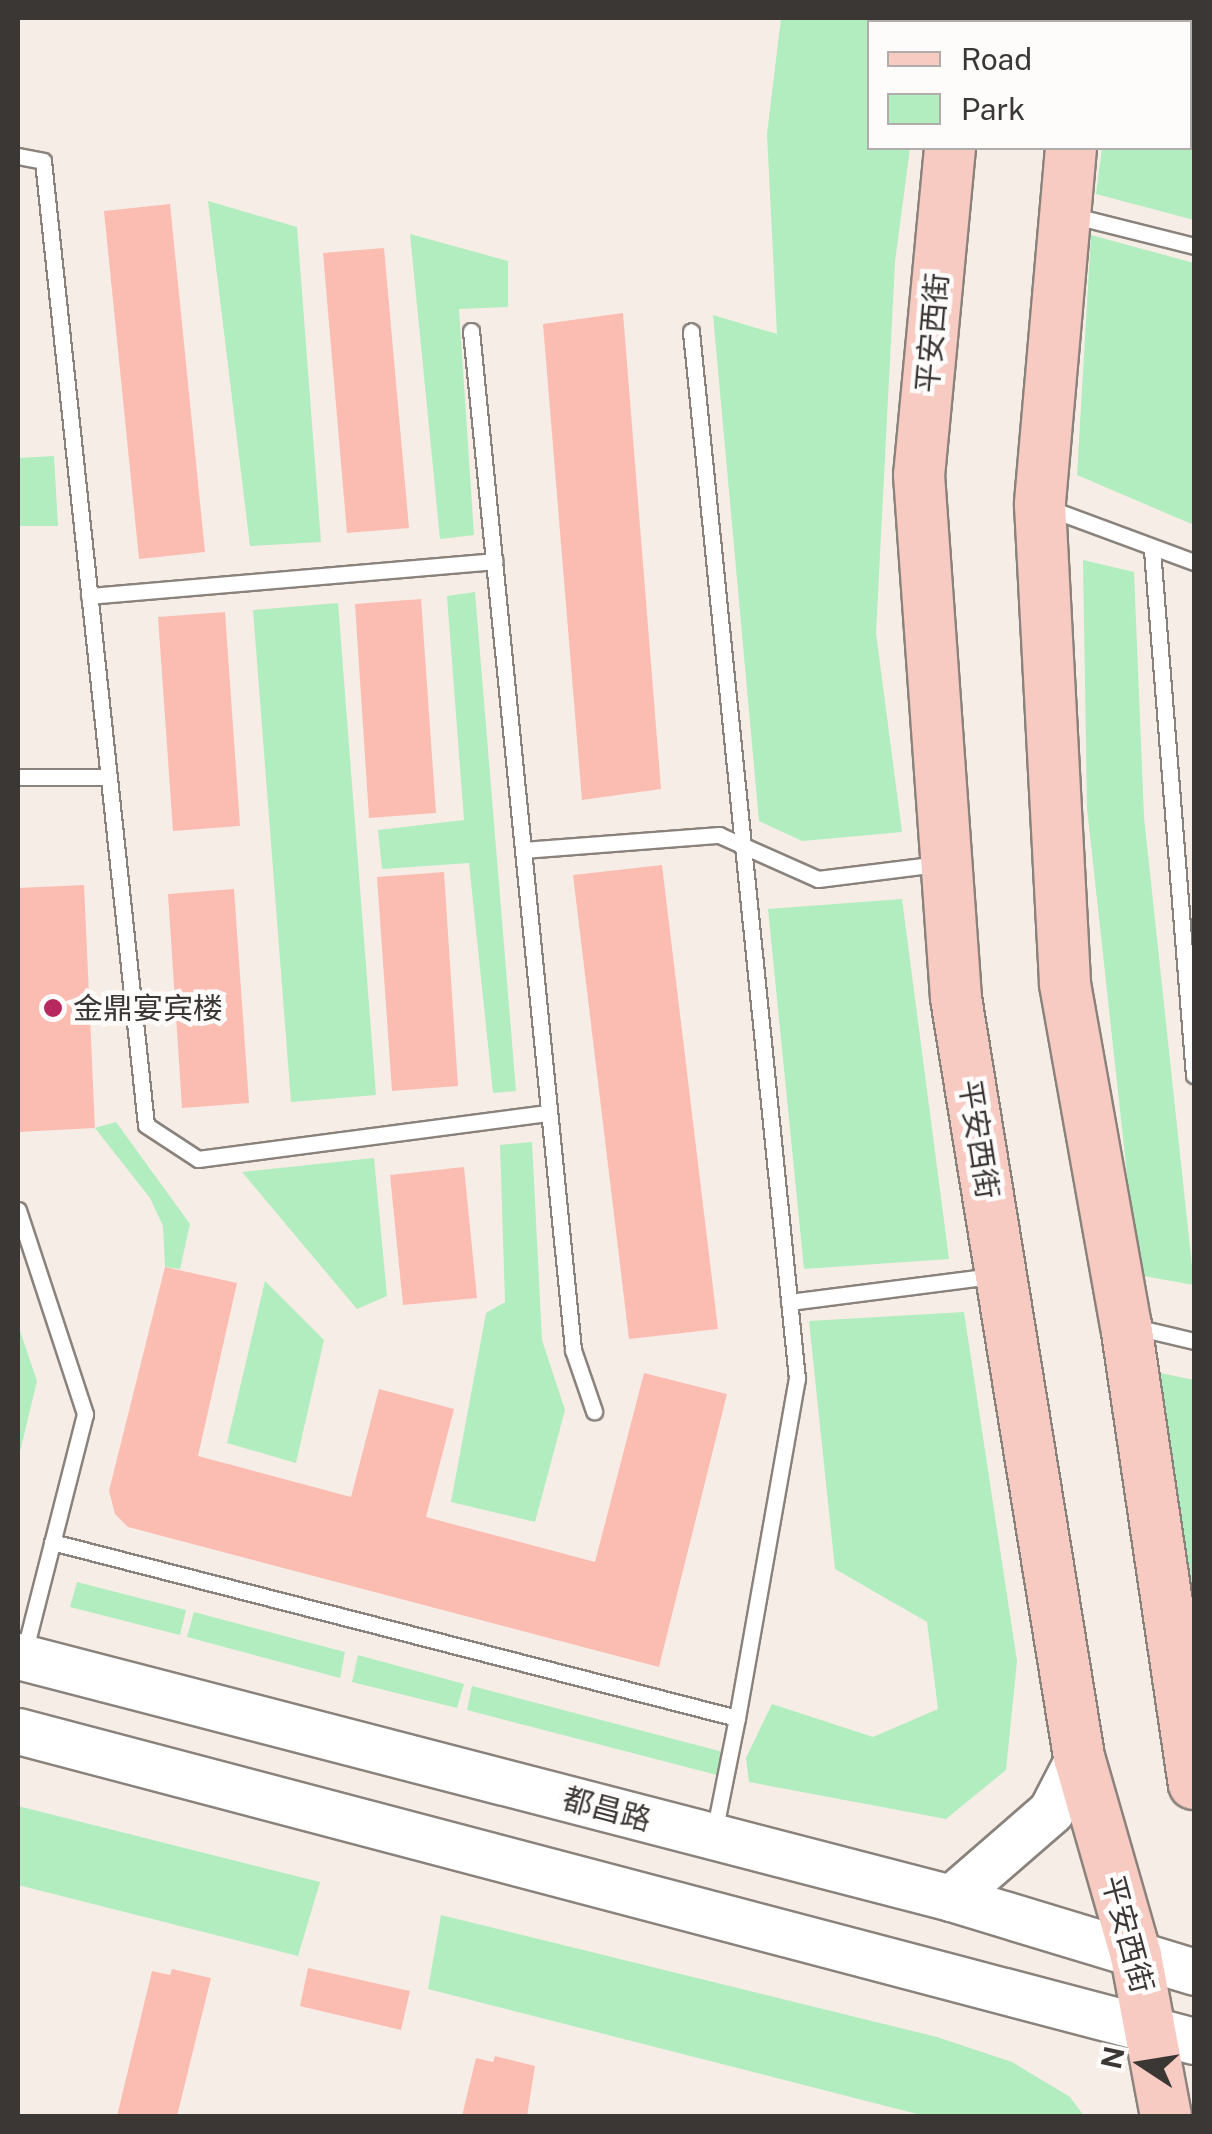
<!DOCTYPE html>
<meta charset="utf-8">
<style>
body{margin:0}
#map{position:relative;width:1212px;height:2134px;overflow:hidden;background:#f7ede7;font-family:"Public Sans","Noto Sans SC",sans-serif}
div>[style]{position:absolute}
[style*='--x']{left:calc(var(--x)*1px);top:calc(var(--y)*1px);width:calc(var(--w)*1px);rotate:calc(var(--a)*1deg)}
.green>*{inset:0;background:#b1edbe}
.building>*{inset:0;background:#fbbdb2}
.roads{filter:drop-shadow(2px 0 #8a827c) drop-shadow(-2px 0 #8a827c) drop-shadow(0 2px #8a827c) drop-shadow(0 -2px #8a827c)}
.lane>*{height:15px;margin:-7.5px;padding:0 7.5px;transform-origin:7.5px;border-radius:7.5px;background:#fff}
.secondary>*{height:45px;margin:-22.5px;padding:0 22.5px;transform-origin:22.5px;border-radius:22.5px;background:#fff}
.primary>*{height:50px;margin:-25px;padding:0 25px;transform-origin:25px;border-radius:25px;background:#f7cac2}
.dots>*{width:28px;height:28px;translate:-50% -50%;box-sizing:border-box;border:5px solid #fefcfb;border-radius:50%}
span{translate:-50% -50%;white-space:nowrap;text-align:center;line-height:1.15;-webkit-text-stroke:9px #fefcfb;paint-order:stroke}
.street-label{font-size:30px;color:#3b3735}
.poi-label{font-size:30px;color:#3b3735}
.left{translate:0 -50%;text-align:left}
.frame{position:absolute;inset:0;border:20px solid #3b3735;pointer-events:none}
.legend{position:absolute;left:867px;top:20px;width:325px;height:130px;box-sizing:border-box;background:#fefcfb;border:2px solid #b0adac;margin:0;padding:12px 18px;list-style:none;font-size:30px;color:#3b3735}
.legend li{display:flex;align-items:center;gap:20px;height:50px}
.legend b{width:50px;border:2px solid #b0adac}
.north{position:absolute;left:1092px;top:2014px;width:100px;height:100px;-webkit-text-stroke:8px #fefcfb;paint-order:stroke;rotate:282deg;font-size:28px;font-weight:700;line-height:40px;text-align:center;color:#3b3735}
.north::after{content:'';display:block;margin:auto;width:35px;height:45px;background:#3b3735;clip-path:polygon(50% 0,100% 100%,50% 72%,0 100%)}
</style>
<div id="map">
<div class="green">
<i style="clip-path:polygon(781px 18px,928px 18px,870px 22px,870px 148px,910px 148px,895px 262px,876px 633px,902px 832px,802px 841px,759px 821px,713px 315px,777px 334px,767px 134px)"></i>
<i style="clip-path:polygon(1118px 18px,1194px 18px,1194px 220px,1096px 194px,1102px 148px,1190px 148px,1190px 22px,1118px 22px)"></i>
<i style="clip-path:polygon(208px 201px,297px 227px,321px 542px,250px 546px)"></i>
<i style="clip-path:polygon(410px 234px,508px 261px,508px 307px,459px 309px,474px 535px,440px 539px)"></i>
<i style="clip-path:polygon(1091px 235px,1194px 263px,1194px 525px,1077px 475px)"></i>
<i style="clip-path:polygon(54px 456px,58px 526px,18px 526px,18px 458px)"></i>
<i style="clip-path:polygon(1083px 560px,1134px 572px,1144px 817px,1194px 1285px,1138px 1275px,1087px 808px)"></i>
<i style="clip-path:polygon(475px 592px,516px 1091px,493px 1093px,469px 863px,382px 869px,378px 830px,464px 820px,447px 596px)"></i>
<i style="clip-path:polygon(338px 603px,376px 1095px,291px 1102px,253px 610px)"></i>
<i style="clip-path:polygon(902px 899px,949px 1259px,804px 1269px,768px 909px)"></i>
<i style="clip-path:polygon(116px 1122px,190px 1224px,180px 1269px,165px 1267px,163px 1226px,150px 1198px,95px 1128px)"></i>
<i style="clip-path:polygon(532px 1142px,542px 1340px,565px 1410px,535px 1522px,451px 1502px,486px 1313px,505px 1302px,500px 1145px)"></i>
<i style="clip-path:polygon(374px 1158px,387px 1296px,357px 1309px,242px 1172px)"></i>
<i style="clip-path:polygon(265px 1281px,324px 1340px,296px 1463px,227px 1443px)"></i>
<i style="clip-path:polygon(964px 1312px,1017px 1661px,1006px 1770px,946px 1819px,749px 1782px,746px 1758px,772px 1704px,873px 1737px,938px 1709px,927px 1622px,835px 1569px,809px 1321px)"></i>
<i style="clip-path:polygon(18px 1325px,37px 1381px,18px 1460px)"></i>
<i style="clip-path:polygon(1146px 1370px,1194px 1380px,1194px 1625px)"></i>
<i style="clip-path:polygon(77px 1582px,186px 1610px,180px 1635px,70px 1607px)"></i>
<i style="clip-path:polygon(194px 1612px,345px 1652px,340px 1678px,187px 1637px)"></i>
<i style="clip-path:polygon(358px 1655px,464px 1684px,457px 1708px,352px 1682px)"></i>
<i style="clip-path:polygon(472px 1686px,723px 1752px,717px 1775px,467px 1710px)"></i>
<i style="clip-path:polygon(18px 1806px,320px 1882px,298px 1956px,18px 1885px)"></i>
<i style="clip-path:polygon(441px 1915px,937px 2037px,1012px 2062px,1070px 2097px,1084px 2116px,925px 2116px,428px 1989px)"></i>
</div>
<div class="building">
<i style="clip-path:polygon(170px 204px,205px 552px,139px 559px,104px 211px)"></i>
<i style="clip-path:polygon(384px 248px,409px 528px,347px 533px,323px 253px)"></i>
<i style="clip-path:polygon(623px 313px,661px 789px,582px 800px,543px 324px)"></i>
<i style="clip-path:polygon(421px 599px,436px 813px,369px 818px,355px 604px)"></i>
<i style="clip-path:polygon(225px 612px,240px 826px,173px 831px,158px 617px)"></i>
<i style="clip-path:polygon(662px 865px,718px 1329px,629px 1339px,573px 875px)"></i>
<i style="clip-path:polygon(444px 872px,458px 1086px,392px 1091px,377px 877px)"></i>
<i style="clip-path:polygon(84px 885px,95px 1128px,18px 1132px,18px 888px)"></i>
<i style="clip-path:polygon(234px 889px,249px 1103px,182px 1108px,168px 894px)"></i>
<i style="clip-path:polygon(464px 1167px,477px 1298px,403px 1305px,390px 1175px)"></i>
<i style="clip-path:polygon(165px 1267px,237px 1283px,198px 1456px,351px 1497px,379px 1389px,454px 1409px,426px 1517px,595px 1562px,644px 1373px,727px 1394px,659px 1667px,128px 1527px,115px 1514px,109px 1491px)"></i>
<i style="clip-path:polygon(308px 1968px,410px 1991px,401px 2030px,300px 2006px)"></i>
<i style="clip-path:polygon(172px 1969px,211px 1978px,177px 2116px,117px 2116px,152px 1971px,170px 1975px)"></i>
<i style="clip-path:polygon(495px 2056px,535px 2066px,527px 2116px,462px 2116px,476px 2058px,493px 2062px)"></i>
</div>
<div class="roads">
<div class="lane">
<i style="--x:18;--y:156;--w:25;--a:11"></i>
<i style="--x:43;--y:161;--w:969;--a:83.9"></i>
<i style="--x:146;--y:1125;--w:62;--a:33.2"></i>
<i style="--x:198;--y:1159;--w:354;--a:-7.5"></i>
<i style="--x:1071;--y:215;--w:127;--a:14.1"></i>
<i style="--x:471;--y:331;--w:1024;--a:84.28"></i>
<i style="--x:573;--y:1350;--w:65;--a:71"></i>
<i style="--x:1048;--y:508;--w:156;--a:20.3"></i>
<i style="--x:1152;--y:550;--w:527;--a:85.43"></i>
<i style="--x:89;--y:596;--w:407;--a:-4.9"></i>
<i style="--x:18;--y:777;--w:90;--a:0"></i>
<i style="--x:523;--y:850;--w:197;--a:-4.4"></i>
<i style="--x:719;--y:835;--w:108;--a:24"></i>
<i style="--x:818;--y:879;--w:122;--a:-7.1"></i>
<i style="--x:18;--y:1210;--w:215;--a:71.8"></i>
<i style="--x:85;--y:1414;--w:247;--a:104.3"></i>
<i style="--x:789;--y:1302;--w:206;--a:-7.3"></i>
<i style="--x:1135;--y:1327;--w:61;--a:13.3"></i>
<i style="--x:52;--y:1542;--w:707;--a:14.41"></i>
<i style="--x:737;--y:1718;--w:344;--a:-80"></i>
<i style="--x:797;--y:1379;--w:1053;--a:-95.78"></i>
<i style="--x:714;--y:1833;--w:117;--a:-78.7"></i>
</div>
<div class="secondary">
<i style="--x:18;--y:1656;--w:964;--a:14.54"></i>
<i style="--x:951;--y:1898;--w:254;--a:16.9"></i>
<i style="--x:18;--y:1731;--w:1216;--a:14.77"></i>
<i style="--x:951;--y:1898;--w:133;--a:-41"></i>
<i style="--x:1051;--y:1811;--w:61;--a:-62.6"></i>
</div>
<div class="primary">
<i style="--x:965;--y:22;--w:4;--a:-76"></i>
<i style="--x:1089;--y:22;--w:4;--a:-90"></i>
<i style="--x:950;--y:148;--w:328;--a:95.4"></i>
<i style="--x:919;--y:475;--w:524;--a:85.95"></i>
<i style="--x:956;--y:998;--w:769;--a:80.79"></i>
<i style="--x:1079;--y:1757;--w:207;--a:74"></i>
<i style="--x:1136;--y:1956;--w:163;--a:79.4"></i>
<i style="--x:1071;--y:148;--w:358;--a:95"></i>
<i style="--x:1040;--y:505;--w:480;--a:87"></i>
<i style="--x:1065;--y:984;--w:346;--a:79.9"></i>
<i style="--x:1126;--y:1325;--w:464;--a:81.6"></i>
</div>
</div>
<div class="dots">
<i style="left:53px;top:1008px;background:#b7295e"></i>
</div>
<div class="street-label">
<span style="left:932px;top:333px;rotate:-85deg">平安西街</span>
<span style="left:979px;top:1139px;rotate:81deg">平安西街</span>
<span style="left:607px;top:1809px;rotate:15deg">都昌路</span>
<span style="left:1128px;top:1934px;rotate:75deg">平安西街</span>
</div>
<div class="poi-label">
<span class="left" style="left:73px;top:1008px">金鼎宴宾楼</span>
</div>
<div class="frame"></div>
<ul class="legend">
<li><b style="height:12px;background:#f7cac2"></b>Road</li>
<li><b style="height:28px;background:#b1edbe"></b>Park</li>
</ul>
<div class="north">N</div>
</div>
